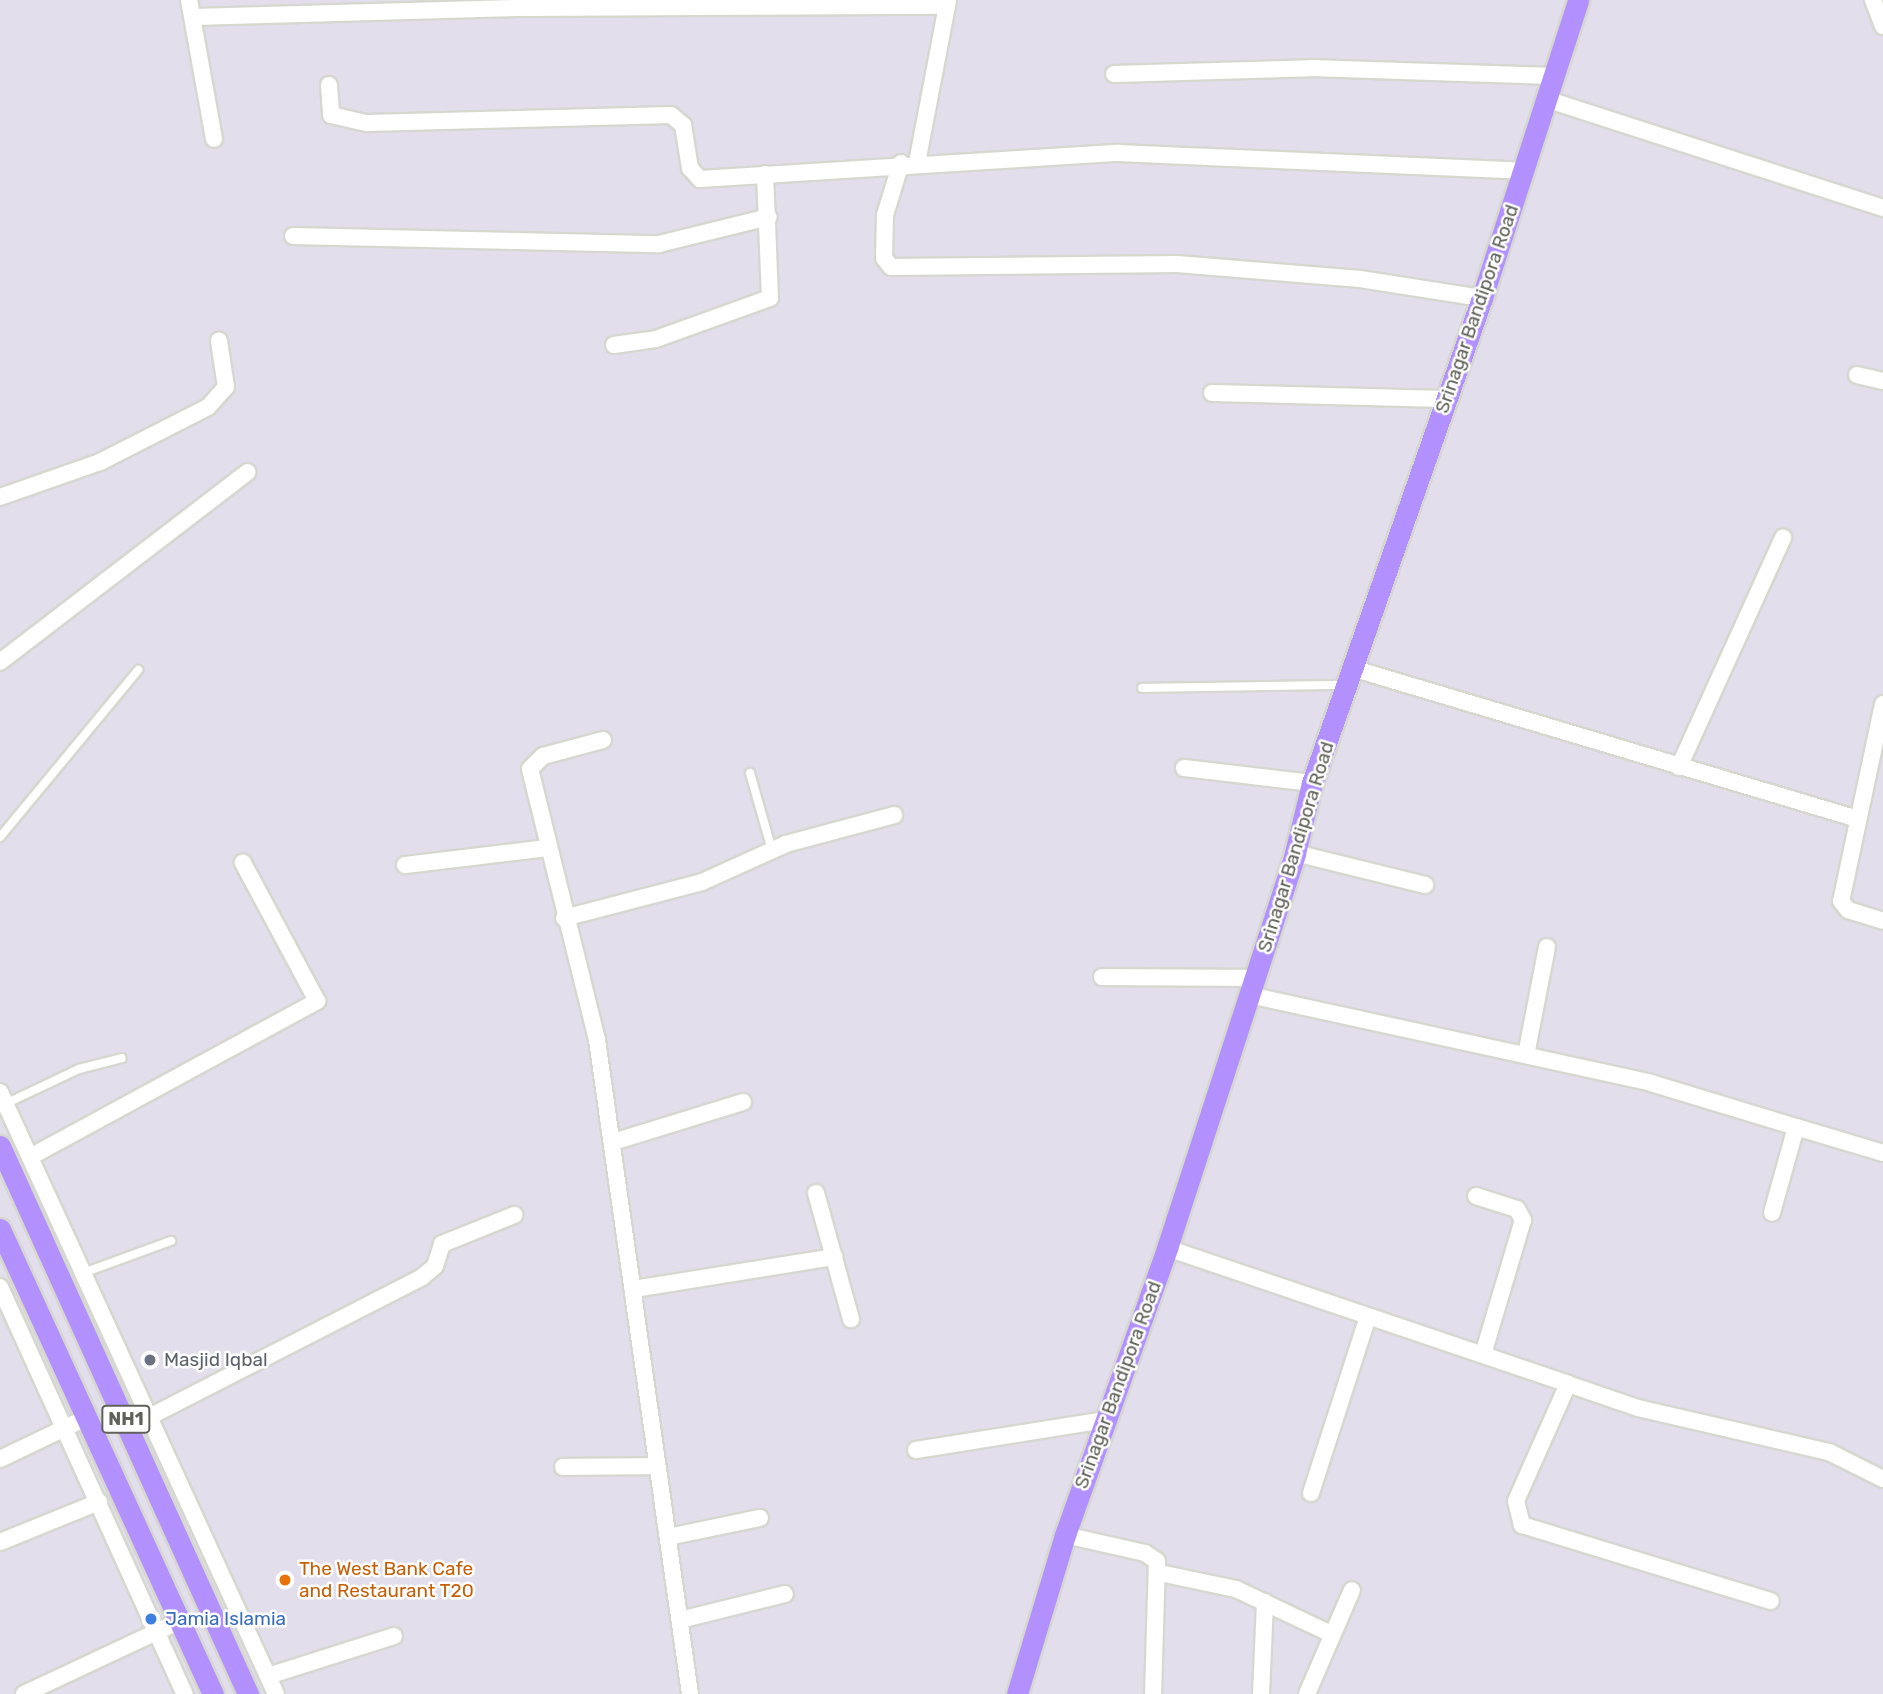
<!DOCTYPE html>
<style>
body{margin:0}
#map{position:relative;width:1883px;height:1694px;overflow:hidden;background:#e2deec;font-family:Rubik,sans-serif}
div>[style]{position:absolute}
[style*='--x']{left:calc(var(--x)*1px);top:calc(var(--y)*1px);width:calc(var(--w)*1px);rotate:calc(var(--a)*1deg)}
.roads{filter:drop-shadow(2px 0 #d6d8d0) drop-shadow(-2px 0 #d6d8d0) drop-shadow(0 2px #d6d8d0) drop-shadow(0 -2px #d6d8d0)}
.service>*{height:8px;margin:-4px;padding:0 4px;transform-origin:4px;border-radius:4px;background:#fff}
.minor>*{height:16px;margin:-8px;padding:0 8px;transform-origin:8px;border-radius:8px;background:#fff}
.trunk>*{height:21px;margin:-10.5px;padding:0 10.5px;transform-origin:10.5px;border-radius:10.5px;background:#b291ff}
.dots>*{width:19px;height:19px;translate:-50% -50%;box-sizing:border-box;border:4px solid #fff;border-radius:50%}
span{translate:-50% -50%;white-space:nowrap;text-align:center;line-height:1.15;-webkit-text-stroke:5px #fff;paint-order:stroke}
.shield-label span{padding:2px 5px;background:#fff;border:2px solid;border-radius:5px;-webkit-text-stroke-width:0}
.shield-label{font-size:18px;color:#606158;font-weight:700}
.street-label{font-size:19px;color:#606158}
.worship-label{font-size:19px;color:#5b616d}
.left{translate:0 -50%;text-align:left}
.food-label{font-size:19px;color:#c56008}
.shop-label{font-size:19px;color:#366cbe}
</style>
<div id="map">
<div class="roads">
<div class="service">
<i style="--x:1142;--y:688;--w:201;--a:-0.9"></i>
<i style="--x:750;--y:773;--w:80;--a:74.1"></i>
<i style="--x:0;--y:837;--w:217;--a:-50.4"></i>
<i style="--x:5;--y:1104;--w:82;--a:-25.3"></i>
<i style="--x:79;--y:1069;--w:44;--a:-14.3"></i>
<i style="--x:83;--y:1273;--w:94;--a:-20"></i>
</div>
<div class="minor">
<i style="--x:189;--y:0;--w:141;--a:79.8"></i>
<i style="--x:1873;--y:0;--w:28;--a:69"></i>
<i style="--x:193;--y:17;--w:332;--a:-1.6"></i>
<i style="--x:525;--y:8;--w:422;--a:-0.3"></i>
<i style="--x:1114;--y:74;--w:197;--a:-1.7"></i>
<i style="--x:1311;--y:68;--w:242;--a:1.9"></i>
<i style="--x:329;--y:85;--w:30;--a:86"></i>
<i style="--x:331;--y:115;--w:37;--a:13"></i>
<i style="--x:367;--y:123;--w:304;--a:-1.5"></i>
<i style="--x:671;--y:115;--w:16;--a:40"></i>
<i style="--x:683;--y:125;--w:44;--a:80.8"></i>
<i style="--x:690;--y:168;--w:15;--a:48"></i>
<i style="--x:700;--y:179;--w:419;--a:-3.6"></i>
<i style="--x:1118;--y:153;--w:406;--a:2.5"></i>
<i style="--x:1546;--y:99;--w:354;--a:17.9"></i>
<i style="--x:901;--y:163;--w:54;--a:107.1"></i>
<i style="--x:885;--y:215;--w:43;--a:91.3"></i>
<i style="--x:884;--y:258;--w:11;--a:52"></i>
<i style="--x:891;--y:267;--w:286;--a:-0.6"></i>
<i style="--x:1177;--y:264;--w:184;--a:4.7"></i>
<i style="--x:1360;--y:279;--w:123;--a:8.9"></i>
<i style="--x:917;--y:163;--w:166;--a:-79.2"></i>
<i style="--x:293;--y:236;--w:366;--a:1.3"></i>
<i style="--x:659;--y:244;--w:113;--a:-13.8"></i>
<i style="--x:614;--y:345;--w:42;--a:-8.1"></i>
<i style="--x:656;--y:339;--w:121;--a:-19.8"></i>
<i style="--x:770;--y:298;--w:124;--a:-92.3"></i>
<i style="--x:1857;--y:375;--w:27;--a:13"></i>
<i style="--x:1212;--y:393;--w:234;--a:1.5"></i>
<i style="--x:0;--y:497;--w:106;--a:-19.3"></i>
<i style="--x:100;--y:462;--w:121;--a:-27"></i>
<i style="--x:208;--y:407;--w:27;--a:-48"></i>
<i style="--x:226;--y:387;--w:47;--a:-98.7"></i>
<i style="--x:0;--y:662;--w:312;--a:-37.5"></i>
<i style="--x:1355;--y:669;--w:525;--a:16.61"></i>
<i style="--x:1883;--y:704;--w:201;--a:102"></i>
<i style="--x:1841;--y:901;--w:11;--a:52"></i>
<i style="--x:1848;--y:910;--w:37;--a:17"></i>
<i style="--x:603;--y:740;--w:62;--a:165.1"></i>
<i style="--x:543;--y:756;--w:18;--a:135"></i>
<i style="--x:530;--y:769;--w:279;--a:76.1"></i>
<i style="--x:597;--y:1040;--w:661;--a:81.91"></i>
<i style="--x:1679;--y:767;--w:252;--a:-65.6"></i>
<i style="--x:1184;--y:768;--w:129;--a:6.7"></i>
<i style="--x:1295;--y:853;--w:134;--a:13.8"></i>
<i style="--x:405;--y:865;--w:144;--a:-6.8"></i>
<i style="--x:564;--y:918;--w:143;--a:-14.6"></i>
<i style="--x:702;--y:882;--w:92;--a:-24.3"></i>
<i style="--x:786;--y:844;--w:112;--a:-15"></i>
<i style="--x:1102;--y:977;--w:153;--a:0.4"></i>
<i style="--x:1249;--y:995;--w:412;--a:12.3"></i>
<i style="--x:1651;--y:1083;--w:152;--a:16.9"></i>
<i style="--x:1796;--y:1127;--w:89;--a:105.6"></i>
<i style="--x:1526;--y:1055;--w:110;--a:-79"></i>
<i style="--x:0;--y:1092;--w:662;--a:65.37"></i>
<i style="--x:1796;--y:1127;--w:91;--a:16.6"></i>
<i style="--x:613;--y:1142;--w:136;--a:-17.1"></i>
<i style="--x:30;--y:1157;--w:327;--a:-28.5"></i>
<i style="--x:317;--y:1001;--w:157;--a:-118.2"></i>
<i style="--x:816;--y:1193;--w:131;--a:74.5"></i>
<i style="--x:1476;--y:1196;--w:43;--a:17.6"></i>
<i style="--x:1517;--y:1209;--w:13;--a:61"></i>
<i style="--x:1523;--y:1220;--w:140;--a:106.6"></i>
<i style="--x:1167;--y:1248;--w:423;--a:18.7"></i>
<i style="--x:1568;--y:1384;--w:128;--a:114"></i>
<i style="--x:1516;--y:1501;--w:25;--a:76"></i>
<i style="--x:1522;--y:1525;--w:260;--a:17"></i>
<i style="--x:0;--y:1287;--w:447;--a:65.6"></i>
<i style="--x:634;--y:1289;--w:203;--a:-9.1"></i>
<i style="--x:1568;--y:1384;--w:74;--a:18.9"></i>
<i style="--x:1638;--y:1408;--w:196;--a:13"></i>
<i style="--x:1829;--y:1452;--w:60;--a:26.6"></i>
<i style="--x:149;--y:1417;--w:307;--a:-27.1"></i>
<i style="--x:422;--y:1277;--w:17;--a:-40"></i>
<i style="--x:435;--y:1266;--w:23;--a:-72"></i>
<i style="--x:442;--y:1244;--w:78;--a:-21.9"></i>
<i style="--x:916;--y:1450;--w:192;--a:-9"></i>
<i style="--x:0;--y:1459;--w:98;--a:-25.5"></i>
<i style="--x:563;--y:1467;--w:94;--a:-0.6"></i>
<i style="--x:1311;--y:1493;--w:182;--a:-72.1"></i>
<i style="--x:1065;--y:1535;--w:82;--a:12.7"></i>
<i style="--x:1145;--y:1553;--w:14;--a:34"></i>
<i style="--x:1157;--y:1561;--w:133;--a:91.7"></i>
<i style="--x:668;--y:1537;--w:94;--a:-11.7"></i>
<i style="--x:0;--y:1542;--w:107;--a:-22"></i>
<i style="--x:1160;--y:1573;--w:78;--a:11.9"></i>
<i style="--x:1236;--y:1589;--w:105;--a:25.3"></i>
<i style="--x:680;--y:1620;--w:108;--a:-13.9"></i>
<i style="--x:268;--y:1676;--w:132;--a:-17.6"></i>
<i style="--x:24;--y:1694;--w:172;--a:-25.1"></i>
<i style="--x:1261;--y:1694;--w:92;--a:-87.5"></i>
<i style="--x:1307;--y:1694;--w:113;--a:-66.6"></i>
</div>
<div class="trunk">
<i style="--x:0;--y:1146;--w:602;--a:65.65"></i>
<i style="--x:0;--y:1229;--w:511;--a:65.39"></i>
<i style="--x:1017;--y:1694;--w:166;--a:-73.2"></i>
<i style="--x:1065;--y:1535;--w:305;--a:-70.4"></i>
<i style="--x:1167;--y:1248;--w:415;--a:-72"></i>
<i style="--x:1295;--y:853;--w:72;--a:-76.3"></i>
<i style="--x:1312;--y:783;--w:514;--a:-70.68"></i>
<i style="--x:1482;--y:298;--w:313;--a:-72.1"></i>
</div>
</div>
<div class="dots">
<i style="left:150px;top:1360px;background:#6b7280"></i>
<i style="left:285px;top:1580px;background:#e8710a"></i>
<i style="left:151px;top:1619px;background:#3f7fe0"></i>
</div>
<div class="shield-label">
<span style="left:126px;top:1419px">NH1</span>
</div>
<div class="street-label">
<span style="left:1477px;top:309px;rotate:-71deg">Srinagar Bandipora Road</span>
<span style="left:1296px;top:847px;rotate:-73deg">Srinagar Bandipora Road</span>
<span style="left:1118px;top:1385px;rotate:-70deg">Srinagar Bandipora Road</span>
</div>
<div class="worship-label">
<span class="left" style="left:164px;top:1360px">Masjid Iqbal</span>
</div>
<div class="food-label">
<span class="left" style="left:299px;top:1580px">The West Bank Cafe<br>and Restaurant T20</span>
</div>
<div class="shop-label">
<span class="left" style="left:165px;top:1619px">Jamia Islamia</span>
</div>
</div>
